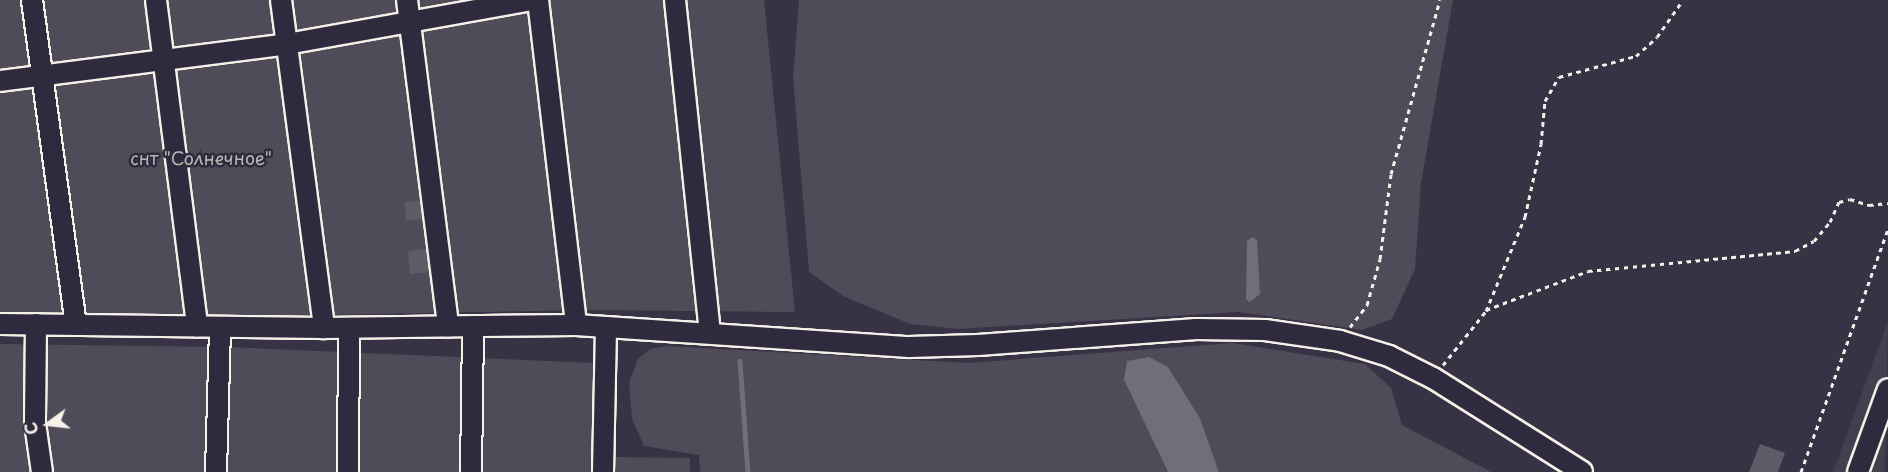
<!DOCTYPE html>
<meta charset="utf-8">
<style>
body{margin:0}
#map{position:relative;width:1888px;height:472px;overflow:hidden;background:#373244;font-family:"Playpen Sans",sans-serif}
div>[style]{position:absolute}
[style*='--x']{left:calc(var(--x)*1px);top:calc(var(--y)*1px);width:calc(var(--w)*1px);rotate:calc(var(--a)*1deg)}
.built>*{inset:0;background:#433f4e}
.green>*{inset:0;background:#504b59}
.water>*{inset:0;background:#726e77}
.stream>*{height:4.5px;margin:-2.25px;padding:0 2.25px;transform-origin:2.25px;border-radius:2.25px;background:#726e77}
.building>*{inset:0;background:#5f5c67}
.path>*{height:3px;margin-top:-1.5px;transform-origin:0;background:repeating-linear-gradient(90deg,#f4f1e8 0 4.5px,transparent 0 9px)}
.roads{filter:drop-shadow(2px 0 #f4f1e8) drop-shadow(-2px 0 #f4f1e8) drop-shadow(0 2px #f4f1e8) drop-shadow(0 -2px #f4f1e8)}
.minor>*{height:20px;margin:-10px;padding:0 10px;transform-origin:10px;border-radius:10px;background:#2f2a3d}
span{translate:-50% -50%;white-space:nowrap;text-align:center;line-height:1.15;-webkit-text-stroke:5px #2f2a3d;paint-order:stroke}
.park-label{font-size:18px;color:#bbb7b6}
.north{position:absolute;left:18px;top:394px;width:60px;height:60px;-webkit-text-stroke:4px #2f2a3d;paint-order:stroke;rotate:255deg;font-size:16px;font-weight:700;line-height:24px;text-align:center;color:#f4f1e8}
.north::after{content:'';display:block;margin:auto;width:21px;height:27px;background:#f4f1e8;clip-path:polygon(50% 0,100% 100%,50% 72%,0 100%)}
</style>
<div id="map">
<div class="built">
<i style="clip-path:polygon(1888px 321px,1885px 472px,1833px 472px)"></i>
</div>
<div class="green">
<i style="clip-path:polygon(0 0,764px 0,795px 312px,588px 310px,208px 317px,0 316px)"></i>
<i style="clip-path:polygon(799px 0,1453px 0,1421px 183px,1415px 269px,1392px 319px,1362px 330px,1239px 312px,958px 329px,910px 324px,843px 296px,809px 272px,793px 77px)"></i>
<i style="clip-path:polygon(1232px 343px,1365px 364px,1391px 388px,1402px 425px,1491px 472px,1219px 472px,1200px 418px,1168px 367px,1124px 380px,1168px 472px,700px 472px,699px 455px,644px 446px,632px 419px,629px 383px,638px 359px,650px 349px,667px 346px,968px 363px)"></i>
<i style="clip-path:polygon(0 344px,228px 347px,617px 364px,615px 457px,690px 458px,690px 472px,0 472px)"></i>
</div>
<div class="water">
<i style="clip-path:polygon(1252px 237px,1257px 240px,1260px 294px,1250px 302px,1246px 299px,1247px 241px)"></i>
<i style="clip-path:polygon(1149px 357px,1168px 367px,1200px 418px,1219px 472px,1168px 472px,1124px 380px,1127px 361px)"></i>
</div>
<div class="stream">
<i style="--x:740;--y:361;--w:111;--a:85.9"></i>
</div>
<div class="building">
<i style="clip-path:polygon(420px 201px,422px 219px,406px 221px,405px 202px)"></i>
<i style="clip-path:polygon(426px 249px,429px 272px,410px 274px,408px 251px)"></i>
<i style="clip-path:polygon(1760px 444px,1785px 453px,1778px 472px,1749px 472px)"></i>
</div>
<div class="path">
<i style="--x:1486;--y:310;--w:109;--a:-20.9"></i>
<i style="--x:1588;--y:271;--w:208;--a:-5.5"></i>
<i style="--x:1795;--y:251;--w:21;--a:-28"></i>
<i style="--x:1814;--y:241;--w:25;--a:-50"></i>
<i style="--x:1830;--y:222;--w:22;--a:-66"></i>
<i style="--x:1839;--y:202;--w:11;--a:-15"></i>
<i style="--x:1850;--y:199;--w:20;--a:18"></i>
<i style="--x:1869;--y:205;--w:19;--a:-6"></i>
<i style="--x:1350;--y:327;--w:28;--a:-52"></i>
<i style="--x:1367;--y:305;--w:48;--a:-74.2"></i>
<i style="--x:1380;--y:259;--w:86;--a:-82.6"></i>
<i style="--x:1391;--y:174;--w:181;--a:-74.3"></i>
<i style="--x:1443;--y:365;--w:69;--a:-51.5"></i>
<i style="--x:1486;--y:311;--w:102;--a:-67.5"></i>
<i style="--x:1525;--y:217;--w:75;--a:-77.6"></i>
<i style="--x:1541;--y:144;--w:43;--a:-84.7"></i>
<i style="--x:1545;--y:101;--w:28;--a:-60"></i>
<i style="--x:1559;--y:77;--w:80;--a:-15.3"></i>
<i style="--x:1636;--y:56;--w:28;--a:-42"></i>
<i style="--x:1657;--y:37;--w:45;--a:-54.9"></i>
<i style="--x:1801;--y:472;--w:258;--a:-70.3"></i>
</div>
<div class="roads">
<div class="minor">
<i style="--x:32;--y:0;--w:328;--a:82.3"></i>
<i style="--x:156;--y:0;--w:329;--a:82.8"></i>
<i style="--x:281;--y:0;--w:331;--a:82.5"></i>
<i style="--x:407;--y:0;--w:329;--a:82.8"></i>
<i style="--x:538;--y:0;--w:327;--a:83.3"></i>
<i style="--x:675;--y:0;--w:333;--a:84"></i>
<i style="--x:0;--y:81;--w:289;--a:-7.3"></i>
<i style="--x:287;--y:44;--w:249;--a:-10.2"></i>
<i style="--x:0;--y:324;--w:324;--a:0.7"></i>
<i style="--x:324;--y:328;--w:252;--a:-0.7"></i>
<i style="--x:576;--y:325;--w:334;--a:3.8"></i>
<i style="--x:909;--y:347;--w:69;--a:-1.7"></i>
<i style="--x:978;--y:345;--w:219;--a:-4.2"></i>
<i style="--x:1196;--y:329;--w:69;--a:0.8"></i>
<i style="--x:1265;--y:330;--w:76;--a:8.3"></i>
<i style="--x:1340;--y:341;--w:51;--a:17"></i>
<i style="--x:1389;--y:356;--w:49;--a:26.6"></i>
<i style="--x:1433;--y:378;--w:176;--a:32.2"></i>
<i style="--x:36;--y:324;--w:99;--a:90.6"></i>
<i style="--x:35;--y:423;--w:49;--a:81.9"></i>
<i style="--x:216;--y:472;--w:145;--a:-88.4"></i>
<i style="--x:348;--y:472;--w:144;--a:-89.6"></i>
<i style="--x:471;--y:472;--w:146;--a:-89.2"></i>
<i style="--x:603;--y:472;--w:145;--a:-88.8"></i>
<i style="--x:1858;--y:472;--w:88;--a:-70.1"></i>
</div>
</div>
<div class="park-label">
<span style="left:201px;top:158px">снт "Солнечное"</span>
</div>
<div class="north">С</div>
</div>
